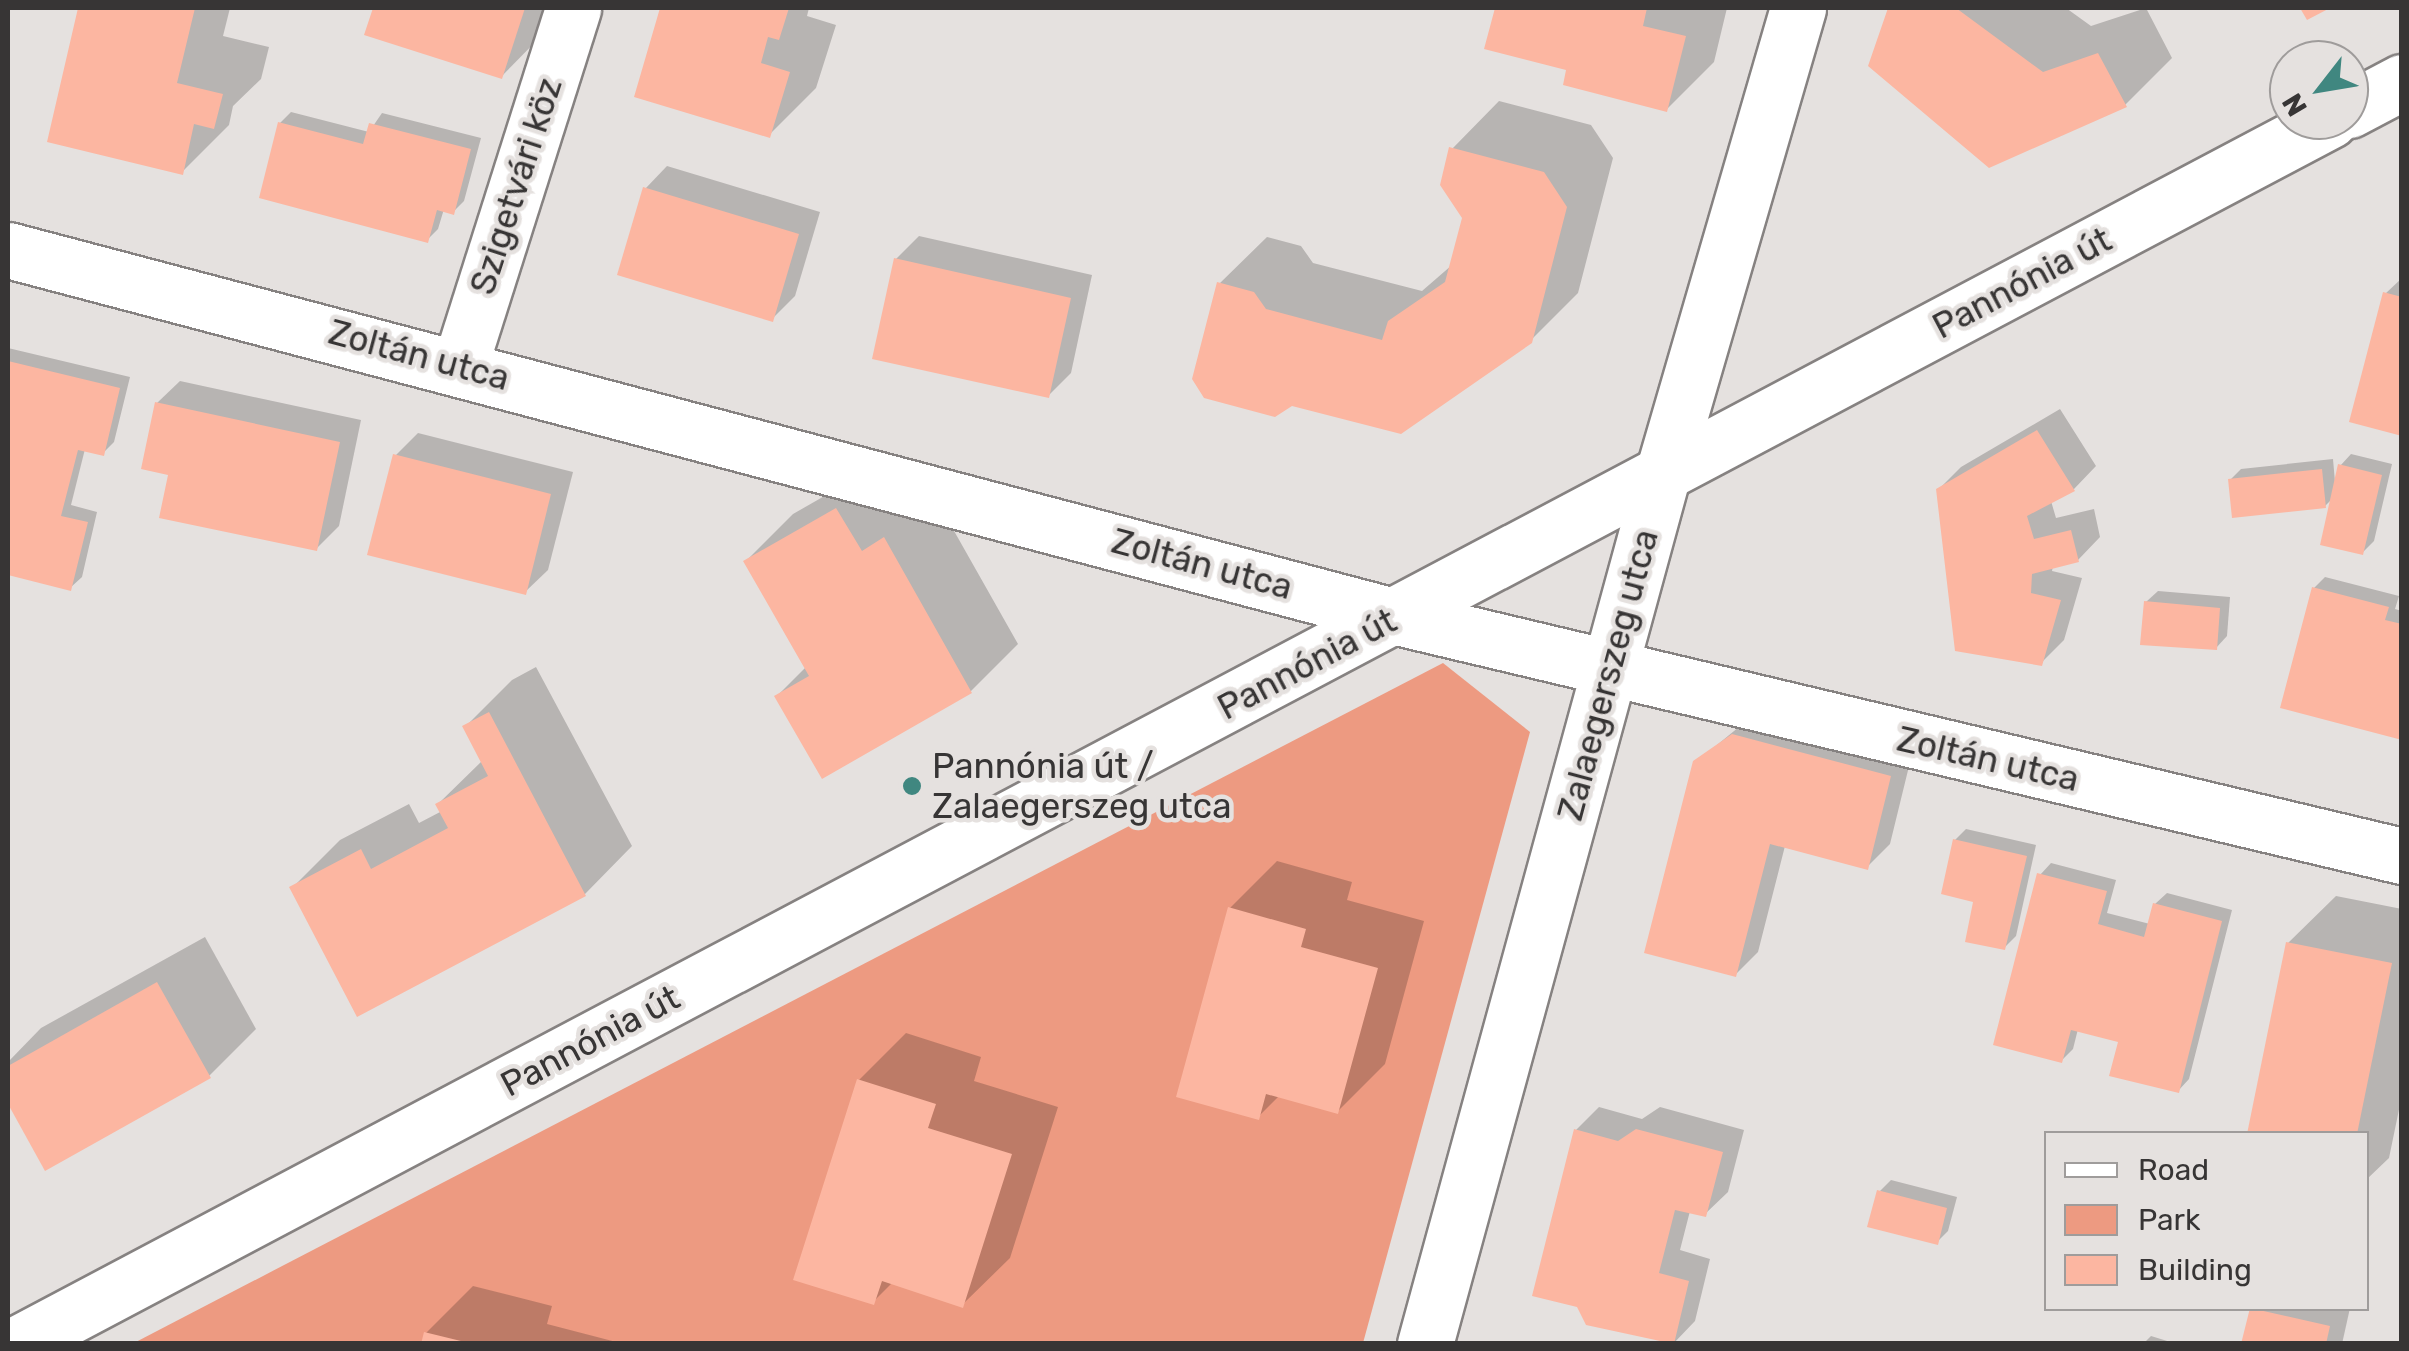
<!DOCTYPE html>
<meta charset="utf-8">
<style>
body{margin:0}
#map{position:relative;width:2409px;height:1351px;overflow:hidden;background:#e5e1df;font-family:Rubik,sans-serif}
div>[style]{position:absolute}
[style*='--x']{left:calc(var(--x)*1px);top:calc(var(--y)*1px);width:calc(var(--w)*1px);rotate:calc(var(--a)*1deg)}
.green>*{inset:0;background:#ed9a81}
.shadow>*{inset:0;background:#0003}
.building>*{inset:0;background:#fcb6a1}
.roads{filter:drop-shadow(2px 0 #868281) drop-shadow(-2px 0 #868281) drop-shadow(0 2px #868281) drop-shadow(0 -2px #868281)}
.street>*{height:55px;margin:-27.5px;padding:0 27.5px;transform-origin:27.5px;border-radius:27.5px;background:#fff}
.secondary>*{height:55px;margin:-27.5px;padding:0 27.5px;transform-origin:27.5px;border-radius:27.5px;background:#fff}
.dots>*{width:28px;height:28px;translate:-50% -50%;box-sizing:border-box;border:5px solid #e5e1df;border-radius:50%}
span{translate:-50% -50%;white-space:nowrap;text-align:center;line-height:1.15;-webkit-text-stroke:9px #e5e1df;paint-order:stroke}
.street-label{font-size:35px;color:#373535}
.poi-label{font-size:35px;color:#373535}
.left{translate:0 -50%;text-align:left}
.frame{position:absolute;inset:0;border:10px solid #373535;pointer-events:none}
.legend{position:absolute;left:2044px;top:1131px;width:325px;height:180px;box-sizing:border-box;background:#e5e1df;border:2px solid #9f9c9b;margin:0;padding:12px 18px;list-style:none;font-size:30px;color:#373535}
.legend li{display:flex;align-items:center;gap:20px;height:50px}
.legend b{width:50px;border:2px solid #9f9c9b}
.north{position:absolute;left:2269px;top:40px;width:100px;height:100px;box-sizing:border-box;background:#e5e1df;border:2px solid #9f9c9b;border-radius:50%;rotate:239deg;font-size:28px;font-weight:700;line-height:40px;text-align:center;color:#373535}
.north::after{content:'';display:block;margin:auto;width:35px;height:45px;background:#408780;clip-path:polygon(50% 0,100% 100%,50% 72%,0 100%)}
</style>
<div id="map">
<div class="green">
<i style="clip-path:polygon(1443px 663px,1530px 732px,1363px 1343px,132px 1344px)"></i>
</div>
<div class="shadow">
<i style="clip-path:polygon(81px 8px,230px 8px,223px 36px,269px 47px,261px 79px,233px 106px,229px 125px,182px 172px,50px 140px)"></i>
<i style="clip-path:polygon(376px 8px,555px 8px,548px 29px,501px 77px,368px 34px)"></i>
<i style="clip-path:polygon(663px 8px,809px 8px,807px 16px,836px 25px,816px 88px,769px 135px,637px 95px)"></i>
<i style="clip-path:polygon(1497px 8px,1727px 8px,1714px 62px,1667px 109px,1569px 68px,1488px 47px)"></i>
<i style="clip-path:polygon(1891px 8px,2066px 8px,2091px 26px,2146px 8px,2172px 58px,2125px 105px,1871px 65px)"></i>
<i style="clip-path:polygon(1499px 101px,1591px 125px,1613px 158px,1578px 293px,1530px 341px,1400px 431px,1219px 284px,1267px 237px,1301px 246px,1313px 263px,1422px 291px,1452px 265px,1465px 218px,1452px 149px)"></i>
<i style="clip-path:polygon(291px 112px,369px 132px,382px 113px,481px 138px,464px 201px,453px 212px,444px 209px,438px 229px,427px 240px,280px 123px)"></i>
<i style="clip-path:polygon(667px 166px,820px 212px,795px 296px,772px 319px,645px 189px)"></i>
<i style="clip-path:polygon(919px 236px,1092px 275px,1071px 373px,1048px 396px,896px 259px)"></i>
<i style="clip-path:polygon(2402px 278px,2402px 434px,2385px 294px)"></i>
<i style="clip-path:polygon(8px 348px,130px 377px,114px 442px,103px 453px,85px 449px,71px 505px,97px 512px,82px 577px,70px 588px,8px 573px)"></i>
<i style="clip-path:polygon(180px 381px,361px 420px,339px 526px,316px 549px,171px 473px,157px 403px)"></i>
<i style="clip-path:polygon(2060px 409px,2096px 466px,2074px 489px,2051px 501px,2056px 518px,2094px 509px,2100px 537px,2078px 560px,2053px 566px,2052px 571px,2082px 578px,2064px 640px,2041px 663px,1938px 490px,1961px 467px)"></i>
<i style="clip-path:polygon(418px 433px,573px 472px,548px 570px,525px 592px,395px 456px)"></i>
<i style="clip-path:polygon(2351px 454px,2392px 464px,2374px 541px,2363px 552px,2332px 499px,2325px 506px,2230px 480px,2241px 469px,2333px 459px,2335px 482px,2340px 466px)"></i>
<i style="clip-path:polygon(884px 462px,932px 492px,1018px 644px,971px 691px,823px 775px,777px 696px,807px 666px,746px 561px,793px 514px)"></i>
<i style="clip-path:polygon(2325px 577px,2399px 596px,2395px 609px,2402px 611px,2402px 738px,2314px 588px)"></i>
<i style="clip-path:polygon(2158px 591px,2230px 597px,2227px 636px,2216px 648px,2146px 602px)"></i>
<i style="clip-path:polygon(536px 667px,632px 846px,585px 894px,293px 887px,340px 840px,409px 804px,419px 823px,442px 811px,438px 804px,483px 760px,465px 727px,512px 680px)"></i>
<i style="clip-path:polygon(1756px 713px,1912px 754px,1890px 844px,1867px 867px,1785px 846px,1758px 952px,1736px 974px,1695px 763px)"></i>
<i style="clip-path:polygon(1966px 829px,2036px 845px,2016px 936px,2004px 948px,1976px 900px,1955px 840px)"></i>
<i style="clip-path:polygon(1277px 861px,1352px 882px,1347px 900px,1424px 921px,1385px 1064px,1337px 1112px,1280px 1095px,1258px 1117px,1230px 908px)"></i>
<i style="clip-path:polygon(2051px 863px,2116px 880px,2107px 913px,2150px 924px,2155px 904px,2167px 893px,2232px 910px,2189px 1079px,2178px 1091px,2121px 1040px,2078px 1029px,2073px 1049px,2062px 1060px,2040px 875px)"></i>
<i style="clip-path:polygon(2336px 896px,2402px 909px,2402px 1095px,2389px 1158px,2366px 1180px,2366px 1134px,2250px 1134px,2288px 943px)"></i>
<i style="clip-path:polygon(205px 937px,256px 1029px,209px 1076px,46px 1168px,8px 1099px,8px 1062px,41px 1028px)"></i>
<i style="clip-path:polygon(906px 1033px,981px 1057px,974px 1081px,1058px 1107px,1010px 1258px,962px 1305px,893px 1282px,873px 1302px,859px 1080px)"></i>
<i style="clip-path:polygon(1599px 1107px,1642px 1119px,1660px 1107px,1744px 1130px,1728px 1192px,1705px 1214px,1690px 1211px,1680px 1250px,1710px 1259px,1695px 1321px,1673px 1344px,1576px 1130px)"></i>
<i style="clip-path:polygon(1891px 1180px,1957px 1197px,1948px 1231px,1937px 1242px,1880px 1191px)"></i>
<i style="clip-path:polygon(473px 1286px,552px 1306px,547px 1324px,624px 1344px,423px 1344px,426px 1333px)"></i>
<i style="clip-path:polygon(2253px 1308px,2350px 1308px,2342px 1344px,2243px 1344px)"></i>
<i style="clip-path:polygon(2151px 1336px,2177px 1344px,2143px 1344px)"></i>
</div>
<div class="building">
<i style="clip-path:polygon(78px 8px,195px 8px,177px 83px,223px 94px,214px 129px,194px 124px,183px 175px,47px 142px)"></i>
<i style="clip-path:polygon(373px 8px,525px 8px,502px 79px,364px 35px)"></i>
<i style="clip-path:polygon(660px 8px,789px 8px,779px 40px,768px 37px,761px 63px,790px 72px,770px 138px,634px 97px)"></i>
<i style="clip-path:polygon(1495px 8px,1647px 8px,1643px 26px,1686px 36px,1667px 112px,1563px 85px,1566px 70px,1484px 49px)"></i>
<i style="clip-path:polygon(1888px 8px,1956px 8px,2043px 72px,2098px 53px,2127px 107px,1989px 168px,1868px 66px)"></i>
<i style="clip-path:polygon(2300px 8px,2330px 8px,2307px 20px)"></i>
<i style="clip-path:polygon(278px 122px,363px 144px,369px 123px,471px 149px,454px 215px,437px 210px,428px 243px,259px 198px)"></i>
<i style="clip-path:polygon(1449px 147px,1544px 172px,1567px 207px,1532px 343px,1401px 434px,1292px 406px,1275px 417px,1204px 398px,1192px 379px,1217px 282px,1254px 292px,1266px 309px,1382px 340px,1388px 321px,1445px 282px,1462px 218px,1440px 185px)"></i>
<i style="clip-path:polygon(643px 187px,799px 234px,773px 322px,617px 275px)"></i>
<i style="clip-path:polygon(894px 258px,1071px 298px,1049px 398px,872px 359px)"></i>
<i style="clip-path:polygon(2383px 292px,2402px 297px,2402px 436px,2349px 422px)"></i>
<i style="clip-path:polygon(8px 361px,120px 388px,104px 456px,78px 450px,61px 516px,88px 522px,71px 591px,8px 575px)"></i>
<i style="clip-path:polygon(155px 402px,340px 442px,317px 551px,159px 518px,168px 475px,141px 469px)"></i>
<i style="clip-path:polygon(2037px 430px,2075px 491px,2027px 516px,2034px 539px,2071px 530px,2079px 562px,2032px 574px,2031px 593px,2061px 600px,2042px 666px,1955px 651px,1936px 489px)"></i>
<i style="clip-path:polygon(393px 454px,551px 494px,526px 595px,367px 555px)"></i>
<i style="clip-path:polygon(2338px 464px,2382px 475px,2363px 555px,2320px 545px)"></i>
<i style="clip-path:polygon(2322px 469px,2326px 508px,2232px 518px,2228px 479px)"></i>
<i style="clip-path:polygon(836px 508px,862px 551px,884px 537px,972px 693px,822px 779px,774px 696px,809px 676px,743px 561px)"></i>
<i style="clip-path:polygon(2312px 587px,2389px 607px,2385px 620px,2402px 624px,2402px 740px,2280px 708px)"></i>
<i style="clip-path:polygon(2144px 601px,2220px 608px,2217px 650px,2140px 645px)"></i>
<i style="clip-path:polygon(489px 712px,586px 896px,357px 1017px,289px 887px,361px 849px,371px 869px,448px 828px,435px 804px,488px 776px,462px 726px)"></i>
<i style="clip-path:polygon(1732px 734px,1891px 776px,1868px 870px,1770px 844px,1736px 977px,1644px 953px,1693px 761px)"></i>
<i style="clip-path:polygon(1953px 839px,2027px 856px,2005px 950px,1965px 942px,1973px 902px,1941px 894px)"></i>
<i style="clip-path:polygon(2037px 873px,2107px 891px,2098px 924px,2144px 937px,2153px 903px,2222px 921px,2179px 1093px,2109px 1076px,2118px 1042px,2071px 1030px,2062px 1063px,1993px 1045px)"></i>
<i style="clip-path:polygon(1228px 907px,1306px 929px,1301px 947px,1378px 968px,1338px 1114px,1266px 1094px,1259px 1120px,1176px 1097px)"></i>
<i style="clip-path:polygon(2286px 942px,2392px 963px,2357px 1134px,2247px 1134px)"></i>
<i style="clip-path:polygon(157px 982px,211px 1078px,45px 1171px,8px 1104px,8px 1066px)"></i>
<i style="clip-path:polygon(857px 1079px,936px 1104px,928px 1128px,1012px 1154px,963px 1308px,882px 1281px,874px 1305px,793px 1280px)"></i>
<i style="clip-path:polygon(1574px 1129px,1618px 1141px,1636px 1129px,1723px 1152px,1706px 1217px,1675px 1210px,1659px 1273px,1689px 1281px,1674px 1344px,1586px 1325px,1577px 1307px,1532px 1296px)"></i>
<i style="clip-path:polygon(1877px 1190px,1947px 1208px,1938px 1245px,1867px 1227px)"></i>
<i style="clip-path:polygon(2250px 1308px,2330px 1326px,2326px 1344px,2241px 1344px)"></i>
<i style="clip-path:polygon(424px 1332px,465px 1342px,465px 1344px,421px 1344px)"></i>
</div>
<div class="roads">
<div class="street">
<i style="--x:2349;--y:110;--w:60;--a:-27.8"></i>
<i style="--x:8;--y:250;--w:1437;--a:14.8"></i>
<i style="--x:1397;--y:617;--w:1033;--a:13.38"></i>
<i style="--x:460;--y:365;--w:374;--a:-72.4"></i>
<i style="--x:1663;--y:473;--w:755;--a:-27.89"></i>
<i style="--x:1663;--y:473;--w:484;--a:-73.8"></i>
</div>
<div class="secondary">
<i style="--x:17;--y:1344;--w:1862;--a:-27.89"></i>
<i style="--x:1425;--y:1344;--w:903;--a:-74.72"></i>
</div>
</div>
<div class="dots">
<i style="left:912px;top:786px;background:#408780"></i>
</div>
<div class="street-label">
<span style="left:516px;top:186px;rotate:-72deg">Szigetvári köz</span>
<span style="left:2022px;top:283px;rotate:-28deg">Pannónia út</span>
<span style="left:419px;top:355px;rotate:15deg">Zoltán utca</span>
<span style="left:1202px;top:564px;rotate:15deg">Zoltán utca</span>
<span style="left:1307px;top:664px;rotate:-28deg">Pannónia út</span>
<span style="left:1608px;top:675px;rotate:-75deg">Zalaegerszeg utca</span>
<span style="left:1988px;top:759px;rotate:13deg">Zoltán utca</span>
<span style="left:590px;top:1041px;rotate:-28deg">Pannónia út</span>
</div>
<div class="poi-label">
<span class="left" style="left:932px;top:786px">Pannónia út /<br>Zalaegerszeg utca</span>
</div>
<div class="frame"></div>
<ul class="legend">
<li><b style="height:12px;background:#fff"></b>Road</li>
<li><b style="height:28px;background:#ed9a81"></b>Park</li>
<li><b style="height:28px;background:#fcb6a1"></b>Building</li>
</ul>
<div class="north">N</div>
</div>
